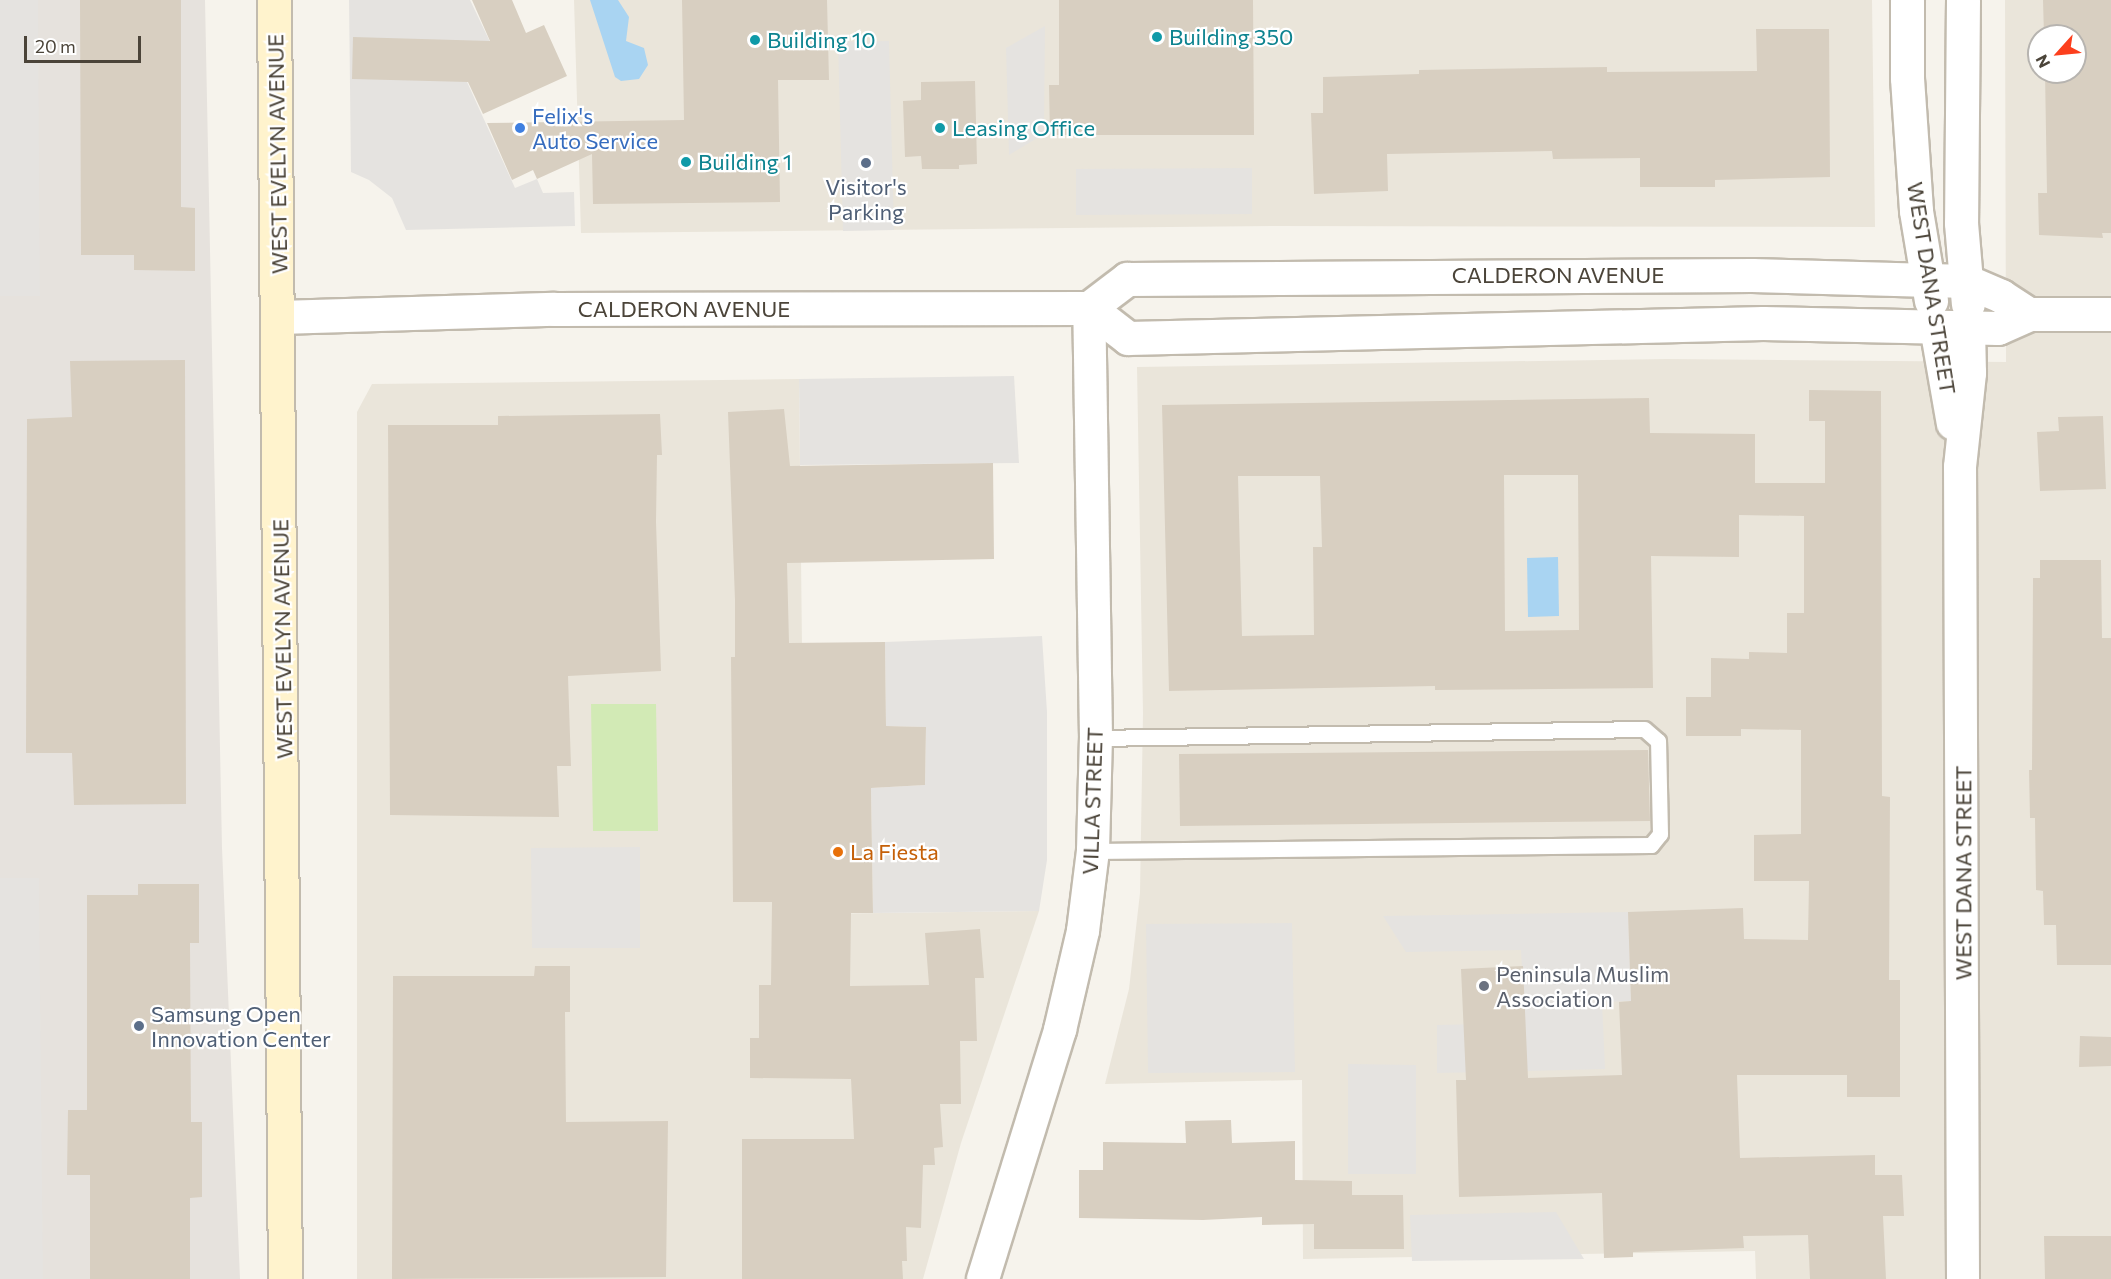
<!DOCTYPE html>
<style>
body{margin:0}
#map{position:relative;width:2111px;height:1279px;overflow:hidden;background:#f6f3ec;font-family:Commissioner,sans-serif}
div>[style]{position:absolute}
[style*='--x']{left:calc(var(--x)*1px);top:calc(var(--y)*1px);width:calc(var(--w)*1px);rotate:calc(var(--a)*1deg)}
.residential>*{inset:0;background:#eae5da}
.industrial>*{inset:0;background:#e6e2dd}
.green>*{inset:0;background:#d2eab5}
.parking>*{inset:0;background:#e5e3e0}
.water>*{inset:0;background:#a9d4f2}
.building>*{inset:0;background:#d8cfc1}
.roads{filter:drop-shadow(2px 0 #c2bbae) drop-shadow(-2px 0 #c2bbae) drop-shadow(0 2px #c2bbae) drop-shadow(0 -2px #c2bbae)}
.service>*{height:15px;margin:-7.5px;padding:0 7.5px;transform-origin:7.5px;border-radius:7.5px;background:#fff}
.minor>*{height:32px;margin:-16px;padding:0 16px;transform-origin:16px;border-radius:16px;background:#fff}
.tertiary>*{height:33px;margin:-16.5px;padding:0 16.5px;transform-origin:16.5px;border-radius:16.5px;background:#fff}
.secondary>*{height:33px;margin:-16.5px;padding:0 16.5px;transform-origin:16.5px;border-radius:16.5px;background:#fff3cd}
.dots>*{width:16px;height:16px;translate:-50% -50%;box-sizing:border-box;border:3px solid #fff;border-radius:50%}
span{translate:-50% -50%;white-space:nowrap;text-align:center;line-height:1.15;-webkit-text-stroke:4.5px #fff;paint-order:stroke}
.culture-label{font-size:22px;color:#0d838f}
.left{translate:0 -50%;text-align:left}
.shop-label{font-size:22px;color:#366cbe}
.street-label{font-size:22px;color:#4b4439}
.service-label{font-size:22px;color:#4e5e75}
.food-label{font-size:22px;color:#c56008}
.worship-label{font-size:22px;color:#5b616d}
.north{position:absolute;left:2027px;top:24px;width:60px;height:60px;box-sizing:border-box;background:#fff;border:2px solid #b7b4b0;border-radius:50%;rotate:243deg;font-size:16px;font-weight:700;line-height:24px;text-align:center;color:#4b4439}
.north::after{content:'';display:block;margin:auto;width:21px;height:27px;background:#fc3f1d;clip-path:polygon(50% 0,100% 100%,50% 72%,0 100%)}
.scale{position:absolute;left:24px;top:36px;width:117px;height:27px;box-sizing:border-box;border:3px solid #4b4439;border-top:0;padding-left:8px;font-size:18px;line-height:21px;white-space:nowrap;color:#4b4439;-webkit-text-stroke:4px #fff;paint-order:stroke}
</style>
<div id="map">
<div class="residential">
<i style="clip-path:polygon(574px 0,1872px 0,1875px 227px,1276px 226px,581px 233px)"></i>
<i style="clip-path:polygon(evenodd,2005px 0,2111px 0,2111px 1279px,1756px 1279px,1755px 1251px,1303px 1259px,1302px 1080px,1105px 1084px,1129px 989px,1140px 893px,1143px 713px,1137px 367px,1666px 359px,2006px 362px,2005px 0,2039px 36px,2075px 36px,2075px 72px,2039px 72px,2039px 36px)"></i>
<i style="clip-path:polygon(799px 379px,805px 914px,1039px 911px,961px 1143px,923px 1279px,357px 1279px,357px 412px,372px 384px)"></i>
</div>
<div class="industrial">
<i style="clip-path:polygon(0 0,205px 0,222px 848px,240px 1279px,0 1279px)"></i>
</div>
<div class="green">
<i style="clip-path:polygon(591px 704px,656px 704px,658px 831px,593px 831px)"></i>
</div>
<div class="parking">
<i style="clip-path:polygon(0 0,38px 0,40px 296px,0 296px)"></i>
<i style="clip-path:polygon(349px 0,470px 0,492px 46px,458px 62px,515px 188px,537px 179px,543px 193px,574px 192px,575px 226px,406px 230px,392px 198px,369px 180px,351px 172px)"></i>
<i style="clip-path:polygon(1045px 26px,1044px 134px,1009px 155px,1006px 48px)"></i>
<i style="clip-path:polygon(889px 41px,894px 230px,843px 231px,838px 42px)"></i>
<i style="clip-path:polygon(1252px 168px,1252px 214px,1076px 215px,1076px 169px)"></i>
<i style="clip-path:polygon(1014px 376px,1019px 463px,800px 465px,799px 379px)"></i>
<i style="clip-path:polygon(1042px 636px,1047px 712px,1047px 860px,1039px 911px,873px 913px,871px 788px,925px 785px,926px 727px,886px 726px,885px 642px)"></i>
<i style="clip-path:polygon(640px 847px,640px 948px,532px 948px,531px 848px)"></i>
<i style="clip-path:polygon(0 878px,39px 878px,43px 1279px,0 1279px)"></i>
<i style="clip-path:polygon(1628px 912px,1631px 1001px,1602px 1002px,1605px 1069px,1437px 1073px,1437px 1025px,1525px 1023px,1521px 950px,1406px 952px,1383px 916px)"></i>
<i style="clip-path:polygon(1292px 923px,1295px 1072px,1148px 1073px,1146px 924px)"></i>
<i style="clip-path:polygon(1348px 1064px,1416px 1065px,1416px 1174px,1348px 1174px)"></i>
<i style="clip-path:polygon(1556px 1212px,1584px 1259px,1412px 1261px,1410px 1215px)"></i>
</div>
<div class="water">
<i style="clip-path:polygon(590px 0,618px 0,629px 17px,626px 41px,644px 48px,648px 65px,639px 79px,621px 81px,615px 77px)"></i>
<i style="clip-path:polygon(1558px 557px,1559px 616px,1528px 617px,1527px 558px)"></i>
</div>
<div class="building">
<i style="clip-path:polygon(80px 0,181px 0,181px 207px,195px 208px,195px 271px,134px 270px,134px 255px,81px 255px)"></i>
<i style="clip-path:polygon(472px 0,512px 0,526px 33px,544px 25px,567px 76px,483px 114px,468px 82px,352px 79px,353px 37px,490px 41px)"></i>
<i style="clip-path:polygon(682px 0,827px 0,829px 80px,778px 80px,780px 202px,593px 204px,592px 154px,537px 179px,533px 170px,512px 180px,487px 123px,684px 120px)"></i>
<i style="clip-path:polygon(1059px 0,1253px 0,1254px 135px,1050px 135px,1049px 85px,1059px 85px)"></i>
<i style="clip-path:polygon(2043px 0,2111px 0,2111px 233px,2102px 233px,2103px 238px,2039px 235px,2038px 193px,2047px 193px,2045px 72px,2075px 72px,2075px 36px,2044px 36px)"></i>
<i style="clip-path:polygon(1756px 29px,1829px 29px,1830px 177px,1715px 180px,1715px 187px,1640px 187px,1640px 158px,1553px 159px,1552px 151px,1387px 154px,1388px 191px,1314px 194px,1311px 113px,1323px 113px,1323px 77px,1419px 74px,1419px 70px,1607px 67px,1607px 72px,1757px 71px)"></i>
<i style="clip-path:polygon(975px 81px,977px 164px,959px 165px,959px 169px,922px 169px,921px 156px,905px 157px,903px 101px,921px 100px,921px 82px)"></i>
<i style="clip-path:polygon(185px 360px,186px 804px,74px 805px,72px 753px,26px 753px,27px 419px,72px 417px,70px 361px)"></i>
<i style="clip-path:polygon(evenodd,1809px 390px,1881px 391px,1882px 796px,1890px 797px,1889px 980px,1900px 980px,1900px 1097px,1847px 1097px,1847px 1075px,1737px 1075px,1740px 1158px,1875px 1155px,1875px 1175px,1902px 1175px,1904px 1216px,1883px 1216px,1886px 1279px,1810px 1279px,1808px 1235px,1743px 1236px,1744px 1248px,1633px 1252px,1633px 1257px,1604px 1258px,1602px 1193px,1459px 1197px,1456px 1080px,1466px 1080px,1461px 969px,1523px 966px,1528px 1078px,1622px 1075px,1619px 1002px,1631px 1001px,1628px 912px,1743px 908px,1744px 939px,1808px 940px,1809px 881px,1754px 881px,1754px 835px,1801px 834px,1801px 730px,1741px 729px,1741px 736px,1686px 736px,1686px 697px,1711px 697px,1711px 658px,1749px 659px,1749px 652px,1787px 653px,1787px 613px,1804px 613px,1804px 516px,1739px 515px,1739px 557px,1651px 556px,1653px 688px,1435px 690px,1435px 686px,1169px 691px,1162px 405px,1649px 398px,1650px 433px,1755px 434px,1755px 483px,1825px 483px,1825px 421px,1809px 421px,1809px 390px,1504px 475px,1578px 475px,1579px 630px,1505px 631px,1504px 475px,1809px 390px,1238px 476px,1320px 476px,1322px 547px,1313px 547px,1314px 635px,1242px 636px,1238px 476px)"></i>
<i style="clip-path:polygon(784px 409px,790px 466px,993px 463px,994px 559px,787px 563px,789px 643px,885px 642px,886px 726px,926px 727px,925px 785px,871px 788px,873px 913px,851px 913px,850px 986px,929px 985px,925px 933px,980px 929px,984px 978px,975px 978px,977px 1041px,960px 1041px,961px 1104px,940px 1104px,943px 1147px,934px 1148px,935px 1165px,923px 1165px,921px 1228px,906px 1227px,907px 1261px,902px 1261px,903px 1279px,742px 1279px,742px 1139px,854px 1139px,851px 1079px,750px 1078px,750px 1038px,759px 1038px,759px 985px,771px 985px,772px 902px,733px 902px,731px 657px,735px 657px,735px 600px,728px 412px)"></i>
<i style="clip-path:polygon(660px 414px,662px 455px,657px 455px,656px 522px,661px 671px,568px 676px,571px 766px,557px 766px,559px 817px,390px 815px,388px 425px,498px 425px,498px 416px)"></i>
<i style="clip-path:polygon(2103px 416px,2106px 489px,2040px 491px,2037px 432px,2059px 431px,2058px 417px)"></i>
<i style="clip-path:polygon(2040px 560px,2101px 560px,2102px 638px,2111px 638px,2111px 965px,2057px 965px,2056px 925px,2044px 925px,2043px 891px,2036px 890px,2035px 818px,2030px 818px,2029px 770px,2032px 770px,2033px 578px,2040px 578px)"></i>
<i style="clip-path:polygon(1648px 750px,1650px 821px,1180px 826px,1179px 754px)"></i>
<i style="clip-path:polygon(138px 884px,199px 884px,199px 943px,190px 943px,191px 1122px,202px 1122px,202px 1197px,190px 1198px,190px 1279px,90px 1279px,90px 1175px,67px 1175px,68px 1110px,87px 1110px,87px 895px,138px 895px)"></i>
<i style="clip-path:polygon(535px 966px,570px 966px,570px 1012px,565px 1012px,566px 1122px,668px 1121px,666px 1277px,392px 1279px,393px 976px,534px 976px)"></i>
<i style="clip-path:polygon(2080px 1036px,2111px 1037px,2111px 1066px,2079px 1067px)"></i>
<i style="clip-path:polygon(1231px 1120px,1232px 1143px,1295px 1141px,1295px 1180px,1352px 1181px,1352px 1195px,1403px 1195px,1404px 1249px,1314px 1249px,1314px 1224px,1262px 1225px,1262px 1217px,1203px 1220px,1079px 1218px,1079px 1170px,1103px 1170px,1103px 1142px,1186px 1143px,1185px 1121px)"></i>
<i style="clip-path:polygon(2044px 1236px,2111px 1236px,2111px 1279px,2045px 1279px)"></i>
</div>
<div class="roads">
<div class="service">
<i style="--x:1093;--y:851;--w:558;--a:-0.62"></i>
<i style="--x:1651;--y:845;--w:14;--a:-51"></i>
<i style="--x:1660;--y:834;--w:93;--a:-91.2"></i>
<i style="--x:1658;--y:741;--w:18;--a:-139"></i>
<i style="--x:1644;--y:729;--w:548;--a:179.06"></i>
</div>
<div class="minor">
<i style="--x:1936;--y:327;--w:98;--a:80.1"></i>
<i style="--x:983;--y:1279;--w:261;--a:-72.8"></i>
<i style="--x:1060;--y:1030;--w:102;--a:-76.9"></i>
<i style="--x:1083;--y:931;--w:81;--a:-82.9"></i>
<i style="--x:1093;--y:851;--w:113;--a:-88.5"></i>
<i style="--x:1096;--y:738;--w:430;--a:-90.9"></i>
<i style="--x:1963;--y:1279;--w:812;--a:-90.21"></i>
<i style="--x:1960;--y:467;--w:95;--a:-83.9"></i>
<i style="--x:1970;--y:373;--w:44;--a:-91.3"></i>
</div>
<div class="tertiary">
<i style="--x:1907;--y:0;--w:78;--a:90"></i>
<i style="--x:1907;--y:78;--w:133;--a:86.1"></i>
<i style="--x:1916;--y:211;--w:91;--a:80.5"></i>
<i style="--x:1963;--y:0;--w:223;--a:90.5"></i>
<i style="--x:1961;--y:223;--w:81;--a:85.1"></i>
<i style="--x:1089;--y:308;--w:48;--a:-37.3"></i>
<i style="--x:1127;--y:279;--w:625;--a:-0.37"></i>
<i style="--x:1752;--y:275;--w:214;--a:1.6"></i>
<i style="--x:1966;--y:281;--w:38;--a:23"></i>
<i style="--x:2001;--y:296;--w:33;--a:33"></i>
<i style="--x:279;--y:317;--w:275;--a:-1.7"></i>
<i style="--x:554;--y:309;--w:535;--a:-0.11"></i>
<i style="--x:1089;--y:308;--w:49;--a:37.6"></i>
<i style="--x:1128;--y:338;--w:635;--a:-1.35"></i>
<i style="--x:1763;--y:323;--w:235;--a:1.2"></i>
<i style="--x:1998;--y:328;--w:34;--a:-24"></i>
<i style="--x:2029;--y:314;--w:82;--a:0"></i>
</div>
<div class="secondary">
<i style="--x:274;--y:0;--w:1279;--a:89.51"></i>
</div>
</div>
<div class="dots">
<i style="left:1157px;top:37px;background:#0f9aa8"></i>
<i style="left:755px;top:40px;background:#0f9aa8"></i>
<i style="left:520px;top:128px;background:#3f7fe0"></i>
<i style="left:940px;top:128px;background:#0f9aa8"></i>
<i style="left:686px;top:162px;background:#0f9aa8"></i>
<i style="left:866px;top:163px;background:#5c6f8a"></i>
<i style="left:838px;top:852px;background:#e8710a"></i>
<i style="left:1484px;top:986px;background:#6b7280"></i>
<i style="left:139px;top:1026px;background:#5c6f8a"></i>
</div>
<div class="culture-label">
<span class="left" style="left:1169px;top:37px">Building 350</span>
<span class="left" style="left:767px;top:40px">Building 10</span>
<span class="left" style="left:952px;top:128px">Leasing Office</span>
<span class="left" style="left:698px;top:162px">Building 1</span>
</div>
<div class="shop-label">
<span class="left" style="left:532px;top:128px">Felix's<br>Auto Service</span>
</div>
<div class="street-label">
<span style="left:277px;top:154px;rotate:-91deg">WEST EVELYN AVENUE</span>
<span style="left:1558px;top:275px">CALDERON AVENUE</span>
<span style="left:1932px;top:288px;rotate:81deg">WEST DANA STREET</span>
<span style="left:684px;top:309px">CALDERON AVENUE</span>
<span style="left:282px;top:639px;rotate:-91deg">WEST EVELYN AVENUE</span>
<span style="left:1092px;top:801px;rotate:-88deg">VILLA STREET</span>
<span style="left:1963px;top:873px;rotate:-90deg">WEST DANA STREET</span>
</div>
<div class="service-label">
<span style="left:866px;top:199px">Visitor's<br>Parking</span>
<span class="left" style="left:151px;top:1026px">Samsung Open<br>Innovation Center</span>
</div>
<div class="food-label">
<span class="left" style="left:850px;top:852px">La Fiesta</span>
</div>
<div class="worship-label">
<span class="left" style="left:1496px;top:986px">Peninsula Muslim<br>Association</span>
</div>
<div class="north">N</div>
<div class="scale">20 m</div>
</div>
